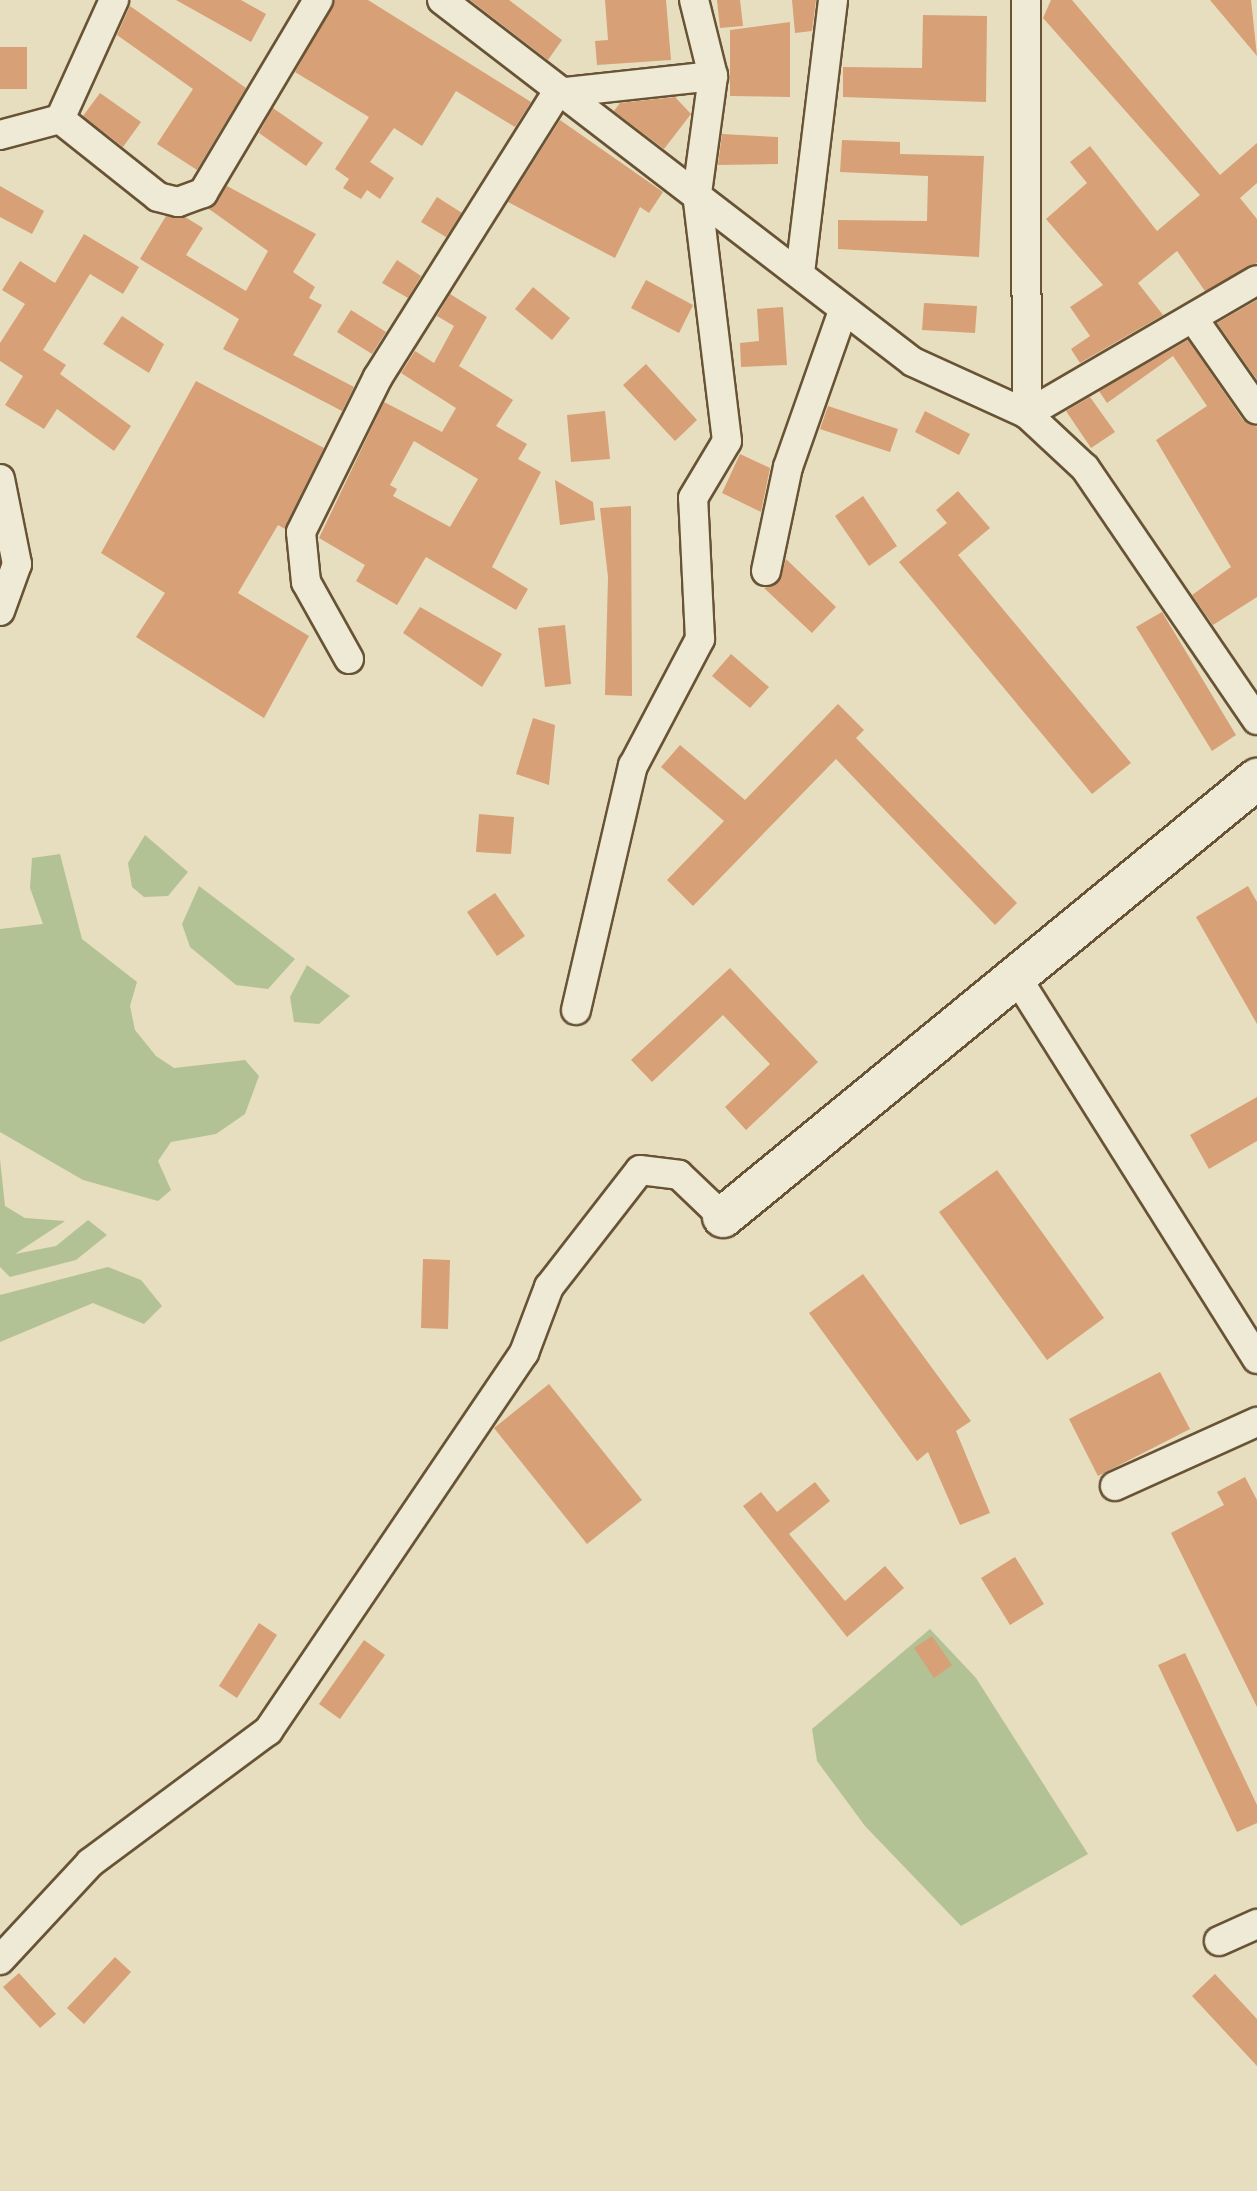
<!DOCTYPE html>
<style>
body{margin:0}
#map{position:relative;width:1257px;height:2191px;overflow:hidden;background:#e7debf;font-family:"Old Standard TT",serif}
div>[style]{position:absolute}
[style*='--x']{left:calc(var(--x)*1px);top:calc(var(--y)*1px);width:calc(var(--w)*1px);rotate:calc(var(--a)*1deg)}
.green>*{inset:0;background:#b3c294}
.building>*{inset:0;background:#d7a076}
.roads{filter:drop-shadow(2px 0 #685335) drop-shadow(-2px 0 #685335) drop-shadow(0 2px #685335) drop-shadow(0 -2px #685335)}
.minor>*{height:28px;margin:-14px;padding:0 14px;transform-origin:14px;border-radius:14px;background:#efead5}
.secondary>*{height:40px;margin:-20px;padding:0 20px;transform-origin:20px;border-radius:20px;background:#efead5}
span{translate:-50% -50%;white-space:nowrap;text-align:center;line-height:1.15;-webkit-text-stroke:6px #efead5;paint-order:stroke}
</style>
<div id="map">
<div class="green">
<i style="clip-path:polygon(145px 835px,188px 872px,168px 896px,144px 897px,132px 887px,128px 863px)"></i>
<i style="clip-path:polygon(60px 854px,82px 939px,137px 982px,130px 1006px,135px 1030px,156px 1056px,174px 1068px,245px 1060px,259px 1076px,245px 1114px,216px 1134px,171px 1142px,158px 1161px,171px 1190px,158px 1201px,83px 1180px,0 1132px,0 929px,43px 924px,30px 888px,32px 858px)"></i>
<i style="clip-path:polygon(199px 886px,295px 959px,268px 989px,236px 985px,190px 947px,182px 924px)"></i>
<i style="clip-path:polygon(307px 965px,350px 996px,319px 1024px,294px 1022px,290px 997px)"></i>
<i style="clip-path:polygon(0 1159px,5px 1206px,25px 1218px,65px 1221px,15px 1254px,56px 1246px,88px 1220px,107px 1235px,76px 1260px,10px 1277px,0 1267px)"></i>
<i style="clip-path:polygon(108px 1267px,141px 1280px,162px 1306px,144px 1324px,93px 1303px,0 1342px,0 1295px)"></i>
<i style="clip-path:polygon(930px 1629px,976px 1678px,1088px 1854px,961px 1926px,865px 1826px,817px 1761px,812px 1729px)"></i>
</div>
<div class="building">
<i style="clip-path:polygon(176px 0,241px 0,266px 14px,251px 42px)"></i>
<i style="clip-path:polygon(335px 0,368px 0,531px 102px,515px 127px,456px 91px,422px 146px,394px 128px,370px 162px,394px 178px,380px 199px,367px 190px,361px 199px,343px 188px,349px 179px,335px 169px,369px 117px,295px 72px)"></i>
<i style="clip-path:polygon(470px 0,509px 0,562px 40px,548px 60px)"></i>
<i style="clip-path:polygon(605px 0,666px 0,671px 60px,597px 65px,595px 41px,608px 40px)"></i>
<i style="clip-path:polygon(717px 0,740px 0,743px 26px,720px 28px)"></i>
<i style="clip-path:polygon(792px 0,816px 0,812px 31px,795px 33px)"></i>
<i style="clip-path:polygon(1051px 0,1072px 0,1220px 175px,1257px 143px,1257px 183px,1240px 198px,1257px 219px,1257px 263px,1205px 291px,1177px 251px,1138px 283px,1163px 315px,1080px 363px,1071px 349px,1090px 336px,1070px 307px,1103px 285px,1046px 219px,1087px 183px,1070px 162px,1090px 146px,1157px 231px,1200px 195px,1043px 18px)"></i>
<i style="clip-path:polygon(1210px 0,1251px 0,1257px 56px)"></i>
<i style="clip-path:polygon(130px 6px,246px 88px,197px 170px,157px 144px,193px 89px,117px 35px)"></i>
<i style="clip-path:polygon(923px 15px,987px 16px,986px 102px,843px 97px,843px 67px,922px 68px)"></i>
<i style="clip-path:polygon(790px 22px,790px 97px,730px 96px,730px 30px)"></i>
<i style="clip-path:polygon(0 47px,27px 47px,27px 89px,0 89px)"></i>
<i style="clip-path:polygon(100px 93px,141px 122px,123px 147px,83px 116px)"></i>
<i style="clip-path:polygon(675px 97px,691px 114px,664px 149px,614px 111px,620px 103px)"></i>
<i style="clip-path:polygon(273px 108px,323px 143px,306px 166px,259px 133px)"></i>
<i style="clip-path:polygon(560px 120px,663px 192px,649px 213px,640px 207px,615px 258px,508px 202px)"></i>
<i style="clip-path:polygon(722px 134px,778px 137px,778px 164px,718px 165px)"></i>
<i style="clip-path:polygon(842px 140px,900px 142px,900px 154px,984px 156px,979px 257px,838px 249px,838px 220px,927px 221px,928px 176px,840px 172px)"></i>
<i style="clip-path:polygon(0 186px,44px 211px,32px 234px,0 217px)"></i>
<i style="clip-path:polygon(227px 186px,316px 234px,293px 272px,315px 287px,309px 298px,322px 305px,293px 355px,354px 387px,342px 411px,223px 349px,239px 319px,140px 259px,166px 216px,185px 217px,203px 228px,186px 255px,246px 291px,268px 251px,209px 209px)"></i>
<i style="clip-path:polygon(437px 197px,462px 213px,446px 237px,421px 222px)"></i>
<i style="clip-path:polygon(84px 234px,139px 267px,123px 294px,90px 274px,43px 350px,66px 365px,60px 374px,131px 426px,114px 451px,57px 409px,44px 429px,5px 405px,23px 376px,0 361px,0 343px,25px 304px,2px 290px,20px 261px,55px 283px)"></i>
<i style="clip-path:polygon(397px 260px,421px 276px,408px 298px,382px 283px)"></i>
<i style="clip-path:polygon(646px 280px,693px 305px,679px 333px,631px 308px)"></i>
<i style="clip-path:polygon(533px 287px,570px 318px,552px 340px,515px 309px)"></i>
<i style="clip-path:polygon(evenodd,450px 294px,487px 317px,459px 366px,513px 400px,496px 426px,527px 444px,518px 459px,541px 472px,492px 567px,528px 589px,516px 610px,426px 557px,397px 605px,356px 581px,365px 565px,319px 538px,384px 402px,442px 432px,456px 408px,401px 373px,415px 351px,434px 363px,454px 326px,437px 316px,450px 294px,414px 441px,478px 479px,450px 527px,393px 496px,397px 489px,390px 485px,414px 441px)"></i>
<i style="clip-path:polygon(1257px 300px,1257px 380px,1217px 323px)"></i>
<i style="clip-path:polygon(924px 303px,977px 306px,975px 333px,922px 330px)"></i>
<i style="clip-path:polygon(783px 307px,787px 365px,741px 367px,740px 343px,759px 341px,757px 309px)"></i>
<i style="clip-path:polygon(351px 310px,386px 332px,372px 354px,337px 332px)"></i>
<i style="clip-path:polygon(122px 316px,164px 344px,149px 373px,103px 344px)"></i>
<i style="clip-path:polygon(1188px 340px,1243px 420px,1257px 427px,1257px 597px,1213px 625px,1192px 595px,1231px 567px,1156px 440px,1207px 406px,1173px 356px,1107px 403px,1099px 391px)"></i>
<i style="clip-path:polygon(646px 364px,697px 420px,675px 441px,623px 385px)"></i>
<i style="clip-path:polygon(196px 381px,324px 448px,285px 529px,278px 525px,238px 593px,309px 636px,264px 718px,136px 637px,165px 593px,101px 553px)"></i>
<i style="clip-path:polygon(1090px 397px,1115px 432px,1091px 448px,1066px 411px)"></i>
<i style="clip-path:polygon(828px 406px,898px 429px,890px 452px,820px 429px)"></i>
<i style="clip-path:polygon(605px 411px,610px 459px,571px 462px,567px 415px)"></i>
<i style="clip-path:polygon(925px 411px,970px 434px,959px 455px,915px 432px)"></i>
<i style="clip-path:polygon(740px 454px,770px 468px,761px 512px,722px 493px)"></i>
<i style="clip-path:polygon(555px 480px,593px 502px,595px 520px,560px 525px)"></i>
<i style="clip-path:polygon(958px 491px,990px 528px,958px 555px,1131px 763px,1092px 794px,899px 562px,947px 523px,936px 510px)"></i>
<i style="clip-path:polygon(863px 496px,897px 546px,869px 566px,835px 516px)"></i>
<i style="clip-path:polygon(631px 506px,632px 696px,605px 695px,608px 577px,600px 508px)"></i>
<i style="clip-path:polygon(786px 559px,836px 607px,812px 633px,764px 588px,779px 582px)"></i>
<i style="clip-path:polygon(420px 607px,502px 654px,482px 687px,403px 633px)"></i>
<i style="clip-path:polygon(1162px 612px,1236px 735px,1212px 751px,1136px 627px)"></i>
<i style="clip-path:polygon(565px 625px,571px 684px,545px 687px,538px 628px)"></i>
<i style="clip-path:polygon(731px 654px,769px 687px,750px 708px,712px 676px)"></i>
<i style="clip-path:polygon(838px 704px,864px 730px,856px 738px,1017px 903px,995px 925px,836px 759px,693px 906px,667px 880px,724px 821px,661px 767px,680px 745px,745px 800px)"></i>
<i style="clip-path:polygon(533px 718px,555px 725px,549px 785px,516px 774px)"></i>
<i style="clip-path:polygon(479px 814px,514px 817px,511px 854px,476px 852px)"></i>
<i style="clip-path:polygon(1248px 886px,1257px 902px,1257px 1024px,1196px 917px)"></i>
<i style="clip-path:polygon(495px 893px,525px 936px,497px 956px,467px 912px)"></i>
<i style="clip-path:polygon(730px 968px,818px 1062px,746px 1130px,725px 1107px,770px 1064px,723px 1015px,652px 1082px,631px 1060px)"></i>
<i style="clip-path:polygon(1257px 1097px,1257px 1141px,1209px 1169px,1190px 1135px)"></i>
<i style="clip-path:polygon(997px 1170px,1104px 1318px,1047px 1360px,939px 1212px)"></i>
<i style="clip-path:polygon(423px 1259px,450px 1260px,448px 1329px,421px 1328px)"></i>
<i style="clip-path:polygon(863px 1274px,971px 1421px,956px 1431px,990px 1513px,960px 1525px,928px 1452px,917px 1461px,809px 1313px)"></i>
<i style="clip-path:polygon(1160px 1372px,1190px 1429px,1098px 1476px,1069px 1419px)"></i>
<i style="clip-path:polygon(549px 1384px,642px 1500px,587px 1544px,494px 1428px)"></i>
<i style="clip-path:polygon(1245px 1477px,1257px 1500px,1257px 1707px,1171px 1533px,1224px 1505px,1217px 1492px)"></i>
<i style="clip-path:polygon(815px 1482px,830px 1501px,789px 1534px,845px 1601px,885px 1566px,904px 1588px,847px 1637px,743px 1506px,761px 1492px,777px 1512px)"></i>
<i style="clip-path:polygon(1015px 1557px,1044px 1604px,1010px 1625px,981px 1578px)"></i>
<i style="clip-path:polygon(259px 1623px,277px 1635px,237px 1698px,219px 1686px)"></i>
<i style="clip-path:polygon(932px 1636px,952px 1665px,934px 1678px,914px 1648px)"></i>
<i style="clip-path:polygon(364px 1640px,385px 1655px,340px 1719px,319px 1704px)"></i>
<i style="clip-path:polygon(1185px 1653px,1257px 1805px,1257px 1823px,1237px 1832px,1158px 1665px)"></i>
<i style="clip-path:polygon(115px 1957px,131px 1972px,84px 2024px,67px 2008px)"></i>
<i style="clip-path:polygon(19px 1973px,56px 2014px,40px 2028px,3px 1987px)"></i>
<i style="clip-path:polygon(1215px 1974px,1257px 2019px,1257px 2066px,1192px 1996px)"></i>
</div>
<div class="roads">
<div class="minor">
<i style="--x:442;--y:0;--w:594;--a:37.55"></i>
<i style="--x:913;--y:362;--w:125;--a:24.5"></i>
<i style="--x:1027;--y:414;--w:79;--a:43"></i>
<i style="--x:1085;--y:468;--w:305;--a:55.7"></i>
<i style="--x:1026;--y:0;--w:414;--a:89.9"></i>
<i style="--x:1027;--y:414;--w:266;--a:-30.2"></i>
<i style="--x:60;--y:119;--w:125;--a:38.5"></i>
<i style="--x:158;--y:197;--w:21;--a:14"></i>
<i style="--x:178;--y:202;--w:27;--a:-20"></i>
<i style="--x:203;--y:193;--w:225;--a:-59.2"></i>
<i style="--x:0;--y:135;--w:62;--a:-14.9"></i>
<i style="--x:60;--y:119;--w:131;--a:-65.6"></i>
<i style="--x:800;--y:273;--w:275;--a:-83.1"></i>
<i style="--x:1195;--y:321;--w:108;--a:55.1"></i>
<i style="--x:0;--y:479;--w:87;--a:78.7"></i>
<i style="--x:17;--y:564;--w:50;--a:109.9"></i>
<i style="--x:766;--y:571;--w:106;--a:-78.1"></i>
<i style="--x:788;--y:467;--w:165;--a:-70.6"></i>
<i style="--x:349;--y:659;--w:88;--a:-119.2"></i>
<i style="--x:306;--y:582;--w:50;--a:-95.7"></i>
<i style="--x:301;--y:532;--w:173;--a:-63.6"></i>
<i style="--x:378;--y:377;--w:336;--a:-57.8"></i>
<i style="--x:557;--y:93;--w:157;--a:-6.2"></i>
<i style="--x:1014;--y:973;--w:456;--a:57.8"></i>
<i style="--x:576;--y:1010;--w:251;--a:-76.9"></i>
<i style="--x:633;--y:766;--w:144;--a:-62.2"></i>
<i style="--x:700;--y:639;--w:141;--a:-92.8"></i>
<i style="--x:693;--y:498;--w:66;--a:-59.2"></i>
<i style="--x:727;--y:441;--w:250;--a:-96.9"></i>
<i style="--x:697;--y:193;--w:118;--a:-82.2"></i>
<i style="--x:713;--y:76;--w:78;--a:-104"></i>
<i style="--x:1115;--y:1486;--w:156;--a:-24.3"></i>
<i style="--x:1219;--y:1941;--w:42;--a:-24.1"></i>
<i style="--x:0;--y:1960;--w:132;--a:-47.1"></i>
<i style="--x:90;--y:1863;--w:222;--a:-36.6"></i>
<i style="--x:268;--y:1731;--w:457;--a:-55.9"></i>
<i style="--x:524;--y:1353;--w:71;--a:-69.3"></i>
<i style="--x:549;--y:1287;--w:148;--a:-52.1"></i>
<i style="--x:640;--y:1170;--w:39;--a:7"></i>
<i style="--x:679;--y:1175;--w:61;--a:43.7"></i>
</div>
<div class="secondary">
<i style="--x:723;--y:1217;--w:691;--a:-39.36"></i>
</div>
</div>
</div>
